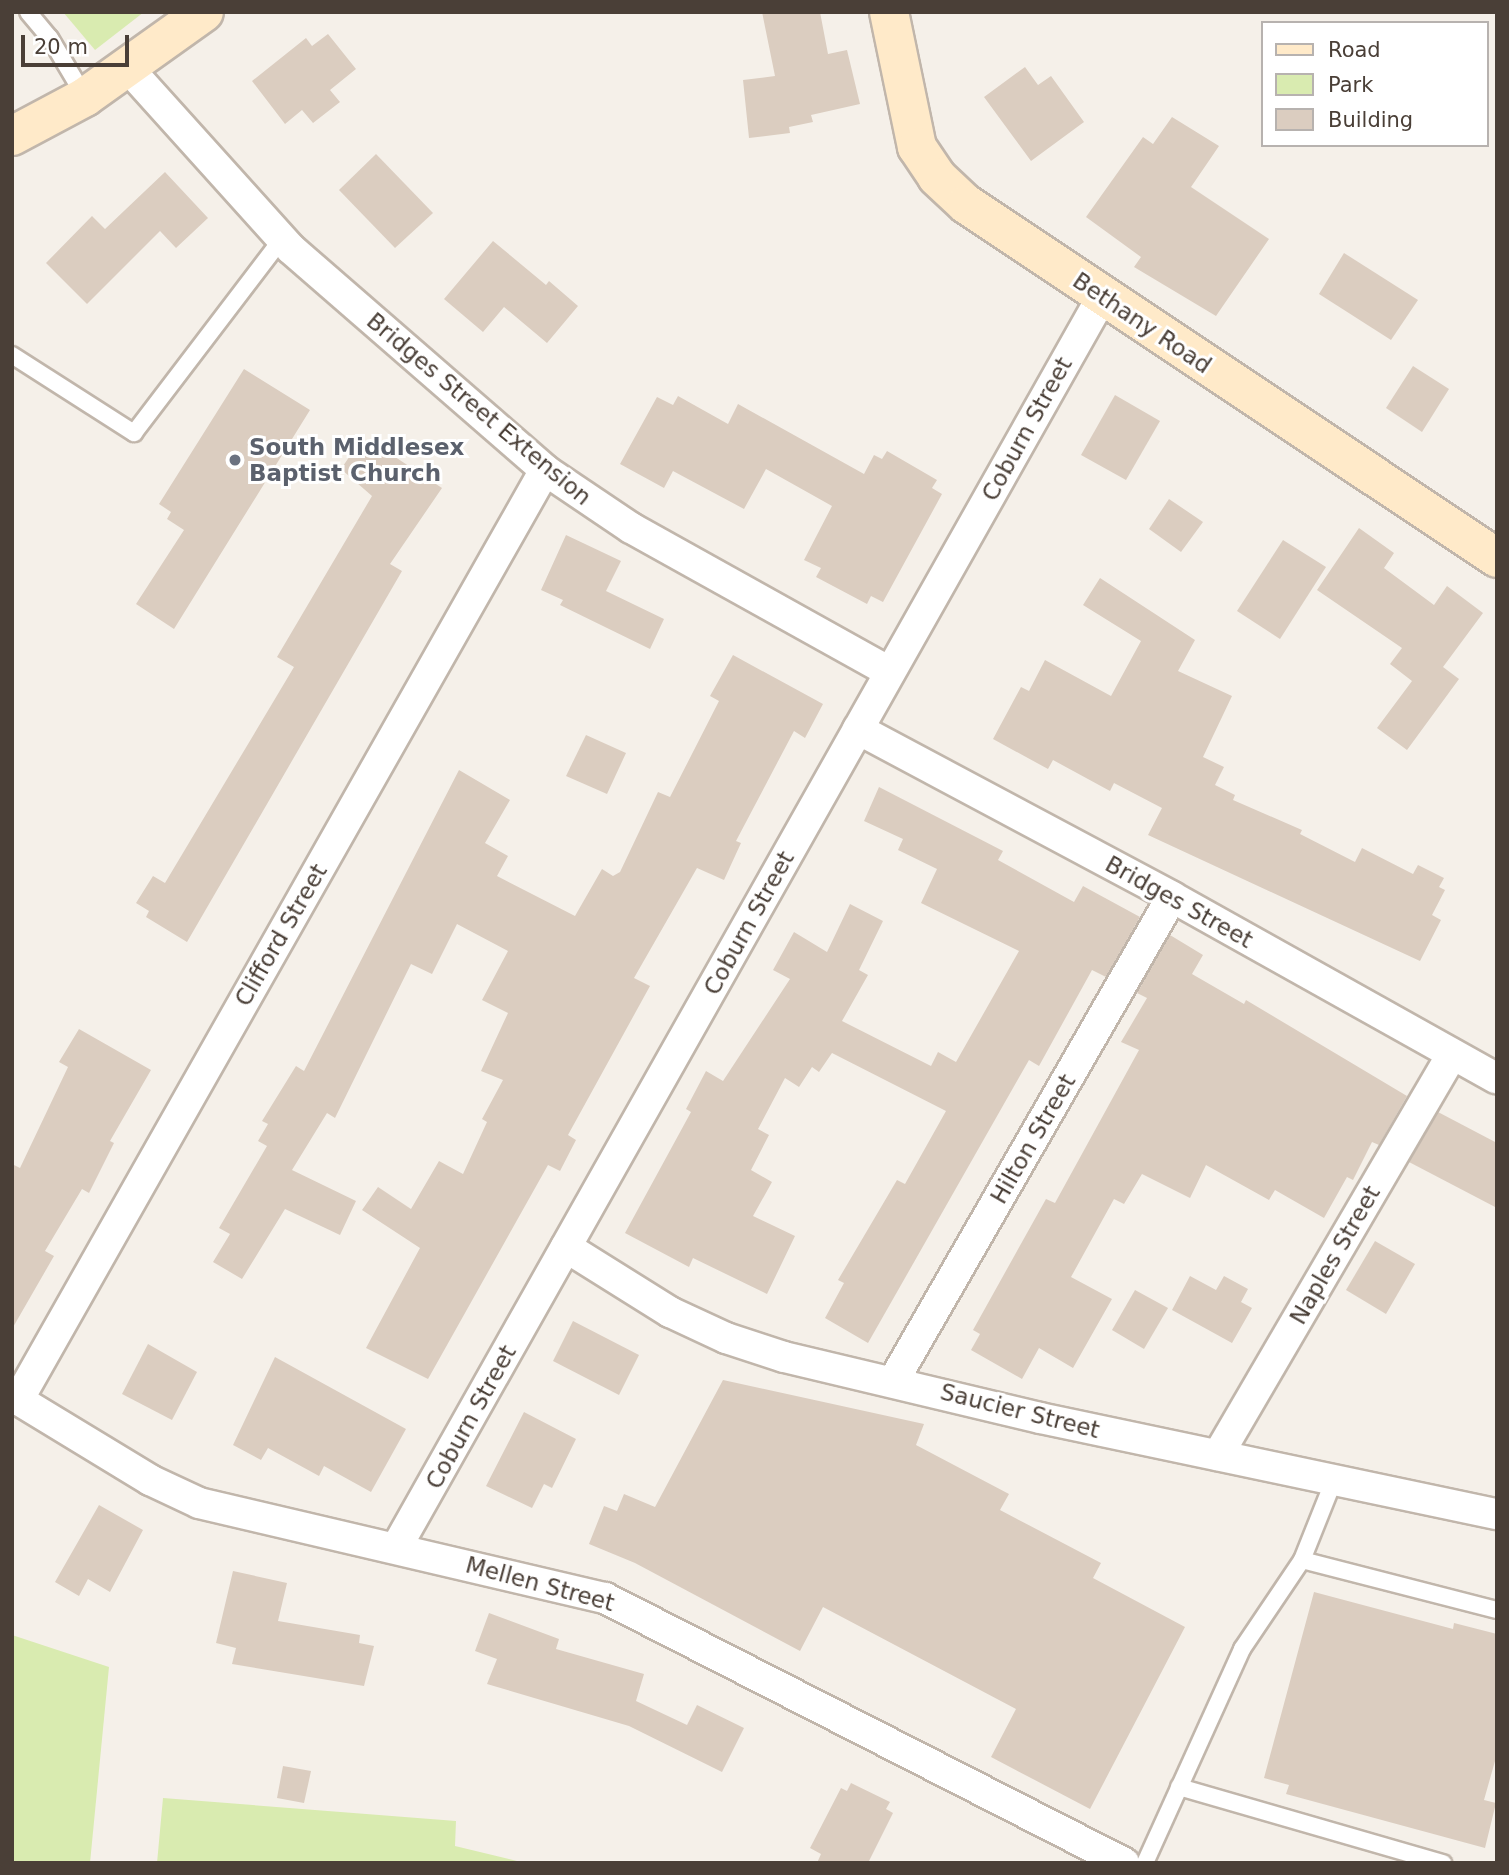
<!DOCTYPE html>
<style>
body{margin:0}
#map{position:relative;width:1509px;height:1875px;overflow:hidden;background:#f5f0e9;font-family:"DejaVu Sans",sans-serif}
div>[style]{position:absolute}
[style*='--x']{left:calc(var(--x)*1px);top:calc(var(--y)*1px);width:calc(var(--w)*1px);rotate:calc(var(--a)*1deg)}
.green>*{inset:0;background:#d9ebb0}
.building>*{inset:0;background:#dbcdc0}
.roads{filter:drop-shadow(2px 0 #c1b6ab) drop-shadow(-2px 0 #c1b6ab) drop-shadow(0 2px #c1b6ab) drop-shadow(0 -2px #c1b6ab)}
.lane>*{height:16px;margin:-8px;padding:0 8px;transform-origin:8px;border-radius:8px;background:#fff}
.street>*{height:30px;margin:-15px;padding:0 15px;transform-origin:15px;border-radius:15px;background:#fff}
.secondary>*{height:38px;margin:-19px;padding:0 19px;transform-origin:19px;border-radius:19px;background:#ffeac9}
.dots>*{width:19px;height:19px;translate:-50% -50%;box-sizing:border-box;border:4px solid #fff;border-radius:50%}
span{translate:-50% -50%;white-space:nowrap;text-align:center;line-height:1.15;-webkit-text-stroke:6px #fff;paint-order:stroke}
.street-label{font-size:23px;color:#4a3f37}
.worship-label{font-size:23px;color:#5b616d;font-weight:700}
.left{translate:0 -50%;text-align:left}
.frame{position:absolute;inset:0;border:14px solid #4a3f37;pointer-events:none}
.legend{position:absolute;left:1261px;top:21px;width:228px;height:126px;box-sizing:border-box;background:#fff;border:2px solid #b7b2af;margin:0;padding:9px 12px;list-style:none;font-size:21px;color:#4a3f37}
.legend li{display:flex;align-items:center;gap:14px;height:35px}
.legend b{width:35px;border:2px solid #b7b2af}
.scale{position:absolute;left:21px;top:35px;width:108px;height:32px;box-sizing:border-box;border:4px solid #4a3f37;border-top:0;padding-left:9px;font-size:21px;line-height:24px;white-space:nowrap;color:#4a3f37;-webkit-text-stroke:5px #fff;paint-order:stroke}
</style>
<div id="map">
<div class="green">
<i style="clip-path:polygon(63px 12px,144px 12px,95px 50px)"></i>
<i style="clip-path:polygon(12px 1635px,109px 1667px,90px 1863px,12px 1863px)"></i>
<i style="clip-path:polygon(163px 1798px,456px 1821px,455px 1846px,525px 1863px,157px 1863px)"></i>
</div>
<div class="building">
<i style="clip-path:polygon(762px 12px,820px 12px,828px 54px,847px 50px,860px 104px,811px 115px,813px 122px,789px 127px,790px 133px,749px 138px,743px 80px,775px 76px)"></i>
<i style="clip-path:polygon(328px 34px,356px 69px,330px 90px,340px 102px,313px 123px,302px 110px,285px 124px,252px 81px,306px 38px,312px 46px)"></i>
<i style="clip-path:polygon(1025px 67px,1038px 85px,1051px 76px,1084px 122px,1031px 161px,984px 97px)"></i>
<i style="clip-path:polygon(1172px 117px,1219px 146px,1191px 187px,1269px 239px,1216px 316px,1134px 267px,1141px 257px,1086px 217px,1143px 137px,1153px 144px)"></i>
<i style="clip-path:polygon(376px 154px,433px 213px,395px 248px,339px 190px)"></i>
<i style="clip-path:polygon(165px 172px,208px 218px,176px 248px,160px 231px,87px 304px,46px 263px,92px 216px,105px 229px)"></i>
<i style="clip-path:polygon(493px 241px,546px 285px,549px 281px,578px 306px,547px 343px,504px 307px,483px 332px,444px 299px)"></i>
<i style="clip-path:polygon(1344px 253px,1418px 300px,1391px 340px,1319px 294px)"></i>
<i style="clip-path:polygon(1413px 366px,1449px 389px,1422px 432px,1386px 408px)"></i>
<i style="clip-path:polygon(244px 369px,310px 410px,174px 629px,136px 604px,184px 530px,167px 519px,171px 512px,159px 504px)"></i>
<i style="clip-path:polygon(1115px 395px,1160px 421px,1126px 480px,1081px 455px)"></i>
<i style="clip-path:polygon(678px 396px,728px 424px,738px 404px,864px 474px,874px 455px,882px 459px,887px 451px,937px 480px,932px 488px,942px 494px,883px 602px,871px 596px,867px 604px,816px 577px,821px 568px,804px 560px,832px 506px,766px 469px,744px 509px,673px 471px,664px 488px,620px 464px,657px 397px,673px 405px)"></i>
<i style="clip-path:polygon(371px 441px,442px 488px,390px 564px,402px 571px,187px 942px,146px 917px,149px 911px,136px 903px,153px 876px,165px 883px,294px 667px,277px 657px,372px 496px,341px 469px,358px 444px,366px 449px)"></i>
<i style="clip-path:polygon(1169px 499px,1203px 522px,1181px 552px,1149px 529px)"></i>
<i style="clip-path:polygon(1359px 528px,1394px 553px,1384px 568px,1434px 605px,1447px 586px,1483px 613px,1443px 667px,1459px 679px,1407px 750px,1377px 728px,1412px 681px,1390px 664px,1402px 648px,1317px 590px)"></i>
<i style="clip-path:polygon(566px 535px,621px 561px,606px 591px,664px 619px,650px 649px,560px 605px,563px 600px,541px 590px)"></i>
<i style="clip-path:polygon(1283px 540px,1326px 567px,1280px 639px,1237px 611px)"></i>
<i style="clip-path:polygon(1100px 578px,1195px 640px,1178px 671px,1232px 696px,1203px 757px,1224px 767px,1215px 785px,1235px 795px,1233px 800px,1302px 830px,1300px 834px,1355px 862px,1362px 848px,1413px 874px,1418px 865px,1444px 878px,1439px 887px,1445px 890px,1432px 915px,1441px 920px,1420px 961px,1148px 835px,1162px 808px,1114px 783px,1110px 791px,1053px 760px,1048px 769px,993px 739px,1021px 687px,1029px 691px,1045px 660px,1111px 696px,1141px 641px,1083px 605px)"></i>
<i style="clip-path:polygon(733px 655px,823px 704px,805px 738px,794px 731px,736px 841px,741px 843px,724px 880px,697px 868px,634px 978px,650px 986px,568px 1135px,576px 1140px,560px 1171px,548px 1165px,428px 1379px,366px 1348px,420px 1248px,362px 1210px,378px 1187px,411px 1209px,439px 1161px,463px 1174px,487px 1122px,482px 1119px,503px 1080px,481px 1071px,508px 1013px,482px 1000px,508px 951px,457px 924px,432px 974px,411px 964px,335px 1118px,327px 1113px,292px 1170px,356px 1201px,340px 1235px,285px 1209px,242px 1279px,213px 1262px,230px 1234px,219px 1228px,267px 1146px,258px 1141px,268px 1124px,262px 1121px,296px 1066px,304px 1071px,459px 770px,510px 800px,485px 843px,508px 856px,497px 876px,575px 916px,602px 869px,613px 876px,620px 872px,658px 792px,670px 797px,719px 701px,710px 696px)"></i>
<i style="clip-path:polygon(586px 735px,626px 753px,607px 794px,566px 776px)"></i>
<i style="clip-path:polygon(879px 787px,1003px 851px,998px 860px,1074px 902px,1083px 886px,1140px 917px,1106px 977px,1092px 970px,1039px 1066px,1029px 1060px,868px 1343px,825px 1318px,844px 1283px,838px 1280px,874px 1219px,897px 1180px,905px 1184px,946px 1111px,832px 1053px,819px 1072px,812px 1067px,799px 1087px,785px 1078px,758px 1129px,769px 1135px,751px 1170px,772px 1182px,753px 1216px,795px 1236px,767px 1294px,693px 1258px,689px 1267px,625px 1233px,691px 1112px,686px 1109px,706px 1071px,723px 1081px,790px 979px,773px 970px,794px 932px,827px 952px,850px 904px,883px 921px,859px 970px,868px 975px,842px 1021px,931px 1066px,938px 1052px,956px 1062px,1019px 951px,921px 903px,937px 869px,898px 850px,903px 839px,864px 821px)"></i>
<i style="clip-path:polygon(1170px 935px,1203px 955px,1192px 974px,1244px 1004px,1246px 1000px,1407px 1096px,1379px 1145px,1372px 1142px,1353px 1180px,1347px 1177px,1324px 1218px,1275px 1190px,1269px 1200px,1206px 1165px,1190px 1198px,1142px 1174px,1124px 1204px,1114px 1199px,1071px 1277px,1112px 1299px,1073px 1368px,1039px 1348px,1022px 1379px,971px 1350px,980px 1334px,973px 1330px,1046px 1199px,1055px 1203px,1139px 1050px,1121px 1042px,1147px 998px,1137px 993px)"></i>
<i style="clip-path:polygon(79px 1029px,151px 1070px,110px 1141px,114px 1143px,89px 1193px,82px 1189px,45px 1251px,54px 1256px,12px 1329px,12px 1164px,20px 1168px,68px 1067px,59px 1062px)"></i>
<i style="clip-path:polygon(1438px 1112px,1497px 1143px,1497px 1208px,1409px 1162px)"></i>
<i style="clip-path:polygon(1375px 1241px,1415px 1264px,1386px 1314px,1346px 1290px)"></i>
<i style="clip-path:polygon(1190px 1276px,1216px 1290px,1224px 1276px,1248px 1289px,1241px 1302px,1252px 1308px,1232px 1343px,1172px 1310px)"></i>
<i style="clip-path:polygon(1135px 1290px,1168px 1308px,1144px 1349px,1112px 1330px)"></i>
<i style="clip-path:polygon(573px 1321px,639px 1355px,619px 1395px,553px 1361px)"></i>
<i style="clip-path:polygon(148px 1344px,197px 1372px,172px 1420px,122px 1394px)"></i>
<i style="clip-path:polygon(275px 1357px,406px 1429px,371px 1492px,324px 1466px,319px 1476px,268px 1448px,261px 1460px,233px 1445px)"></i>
<i style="clip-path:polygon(723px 1380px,924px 1424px,916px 1445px,1009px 1494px,1000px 1510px,1101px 1563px,1093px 1578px,1185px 1627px,1090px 1809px,991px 1757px,1016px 1709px,823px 1607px,800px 1651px,635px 1563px,589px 1544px,604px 1506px,617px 1511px,624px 1494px,655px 1507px)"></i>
<i style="clip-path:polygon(524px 1412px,576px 1439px,552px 1488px,544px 1484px,532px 1508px,486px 1486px)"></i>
<i style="clip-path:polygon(99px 1505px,143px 1530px,110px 1592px,88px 1579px,79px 1596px,55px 1582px)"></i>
<i style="clip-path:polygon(233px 1571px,287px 1583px,278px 1621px,360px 1635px,359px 1643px,374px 1646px,364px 1686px,232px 1664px,236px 1648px,216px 1643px)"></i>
<i style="clip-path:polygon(1314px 1592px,1453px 1629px,1454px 1623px,1497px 1634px,1497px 1754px,1484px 1800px,1496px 1803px,1485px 1848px,1286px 1794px,1289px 1785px,1264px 1778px)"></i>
<i style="clip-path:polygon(489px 1613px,559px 1639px,556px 1649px,644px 1674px,636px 1701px,687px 1725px,697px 1705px,744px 1728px,722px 1772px,629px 1726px,487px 1684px,497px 1659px,475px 1651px)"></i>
<i style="clip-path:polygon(283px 1766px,311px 1771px,304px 1803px,277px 1798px)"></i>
<i style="clip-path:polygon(851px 1783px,890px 1802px,886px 1809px,893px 1813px,868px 1863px,817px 1863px,821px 1854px,810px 1848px,841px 1788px,847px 1791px)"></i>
</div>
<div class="roads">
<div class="lane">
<i style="--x:28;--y:12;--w:34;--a:50"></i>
<i style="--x:50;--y:38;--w:69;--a:59.3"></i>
<i style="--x:12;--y:355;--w:145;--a:32.6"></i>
<i style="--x:134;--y:433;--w:244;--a:-52.7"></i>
<i style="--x:1302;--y:1560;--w:86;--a:-68.2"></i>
<i style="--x:1179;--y:1787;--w:275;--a:16.1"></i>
<i style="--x:1145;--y:1863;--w:235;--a:-65.6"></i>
<i style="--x:1242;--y:1649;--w:107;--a:-56"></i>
<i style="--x:1302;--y:1560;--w:201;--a:14.4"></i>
</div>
<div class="street">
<i style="--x:128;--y:68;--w:244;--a:48"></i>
<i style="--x:291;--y:249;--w:337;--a:41"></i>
<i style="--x:545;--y:470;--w:104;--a:34"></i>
<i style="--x:631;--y:528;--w:296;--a:29.1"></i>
<i style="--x:858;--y:729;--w:356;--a:28.1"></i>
<i style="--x:1172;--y:897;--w:372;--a:29.2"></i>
<i style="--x:566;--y:1247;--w:123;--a:32"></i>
<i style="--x:670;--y:1312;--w:62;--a:24.9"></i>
<i style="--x:726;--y:1338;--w:61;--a:18.1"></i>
<i style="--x:784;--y:1357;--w:263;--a:13.4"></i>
<i style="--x:1040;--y:1418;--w:467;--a:11.9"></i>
<i style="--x:894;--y:1380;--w:557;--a:-60.08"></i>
<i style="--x:12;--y:1396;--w:162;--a:31.3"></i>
<i style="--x:150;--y:1480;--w:54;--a:25.1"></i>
<i style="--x:199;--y:1503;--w:417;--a:13.2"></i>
<i style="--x:605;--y:1598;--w:583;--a:27.05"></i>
<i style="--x:18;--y:1400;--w:1069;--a:-60.46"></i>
<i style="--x:1218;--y:1455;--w:464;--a:-59.7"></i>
<i style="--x:396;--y:1548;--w:1436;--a:-60.56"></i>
</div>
<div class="secondary">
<i style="--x:889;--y:12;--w:138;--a:78.3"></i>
<i style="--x:917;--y:147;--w:36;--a:56"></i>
<i style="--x:937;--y:177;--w:40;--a:43"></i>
<i style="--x:966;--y:204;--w:638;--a:33.69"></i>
<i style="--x:12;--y:136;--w:83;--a:-28.1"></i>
<i style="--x:85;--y:97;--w:146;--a:-35.5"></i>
</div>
</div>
<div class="dots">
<i style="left:235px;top:460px;background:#6b7280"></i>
</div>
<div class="street-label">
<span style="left:1142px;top:323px;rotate:34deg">Bethany Road</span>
<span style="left:479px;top:409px;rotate:40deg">Bridges Street Extension</span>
<span style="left:1027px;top:429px;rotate:-61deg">Coburn Street</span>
<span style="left:1179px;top:902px;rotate:29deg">Bridges Street</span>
<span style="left:749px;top:923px;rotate:-61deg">Coburn Street</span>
<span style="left:281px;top:935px;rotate:-60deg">Clifford Street</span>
<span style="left:1033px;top:1139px;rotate:-60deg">Hilton Street</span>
<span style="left:1335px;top:1255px;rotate:-60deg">Naples Street</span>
<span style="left:1020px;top:1411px;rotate:14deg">Saucier Street</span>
<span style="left:471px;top:1417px;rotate:-61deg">Coburn Street</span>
<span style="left:540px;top:1584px;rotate:15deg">Mellen Street</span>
</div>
<div class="worship-label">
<span class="left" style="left:249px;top:460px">South Middlesex<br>Baptist Church</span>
</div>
<div class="frame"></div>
<ul class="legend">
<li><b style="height:9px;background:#ffeac9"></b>Road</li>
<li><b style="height:19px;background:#d9ebb0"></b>Park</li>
<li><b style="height:19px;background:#dbcdc0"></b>Building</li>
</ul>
<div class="scale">20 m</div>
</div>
